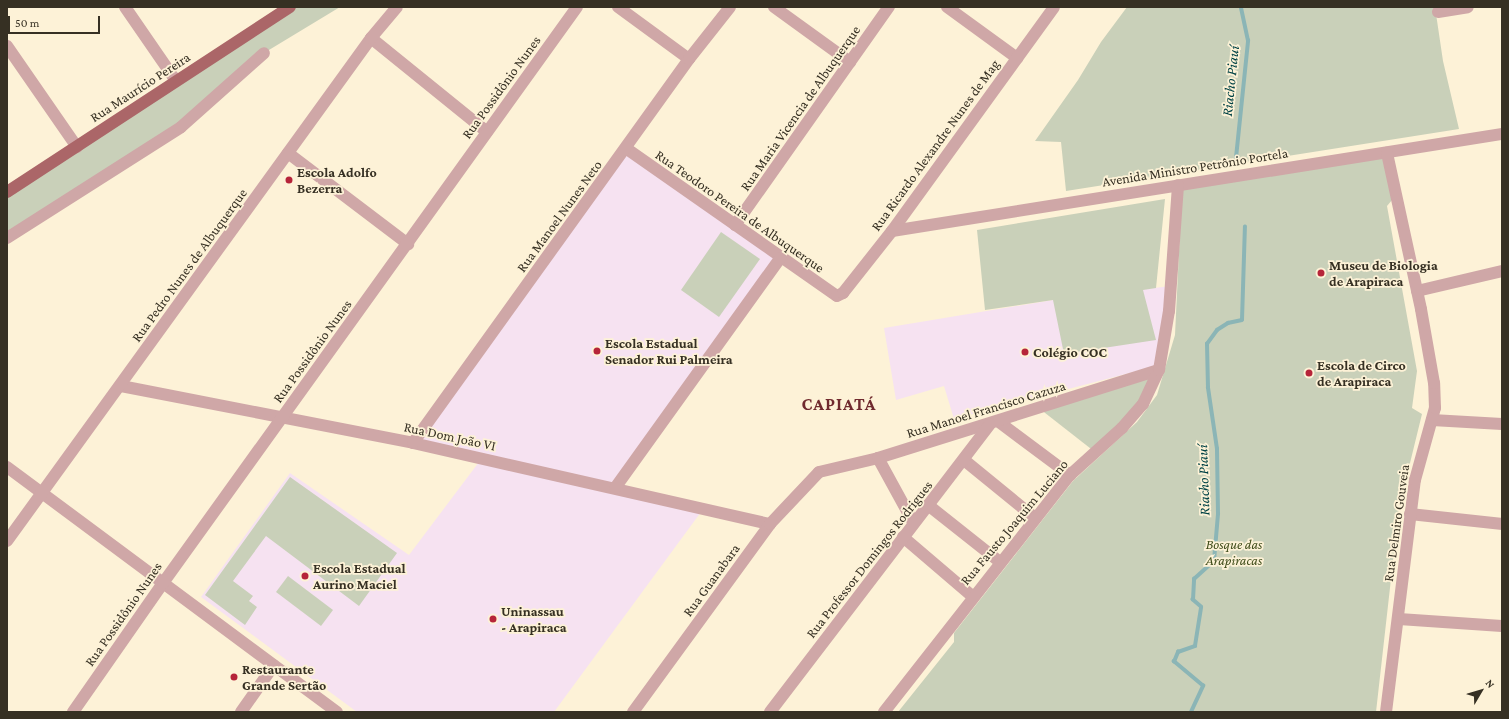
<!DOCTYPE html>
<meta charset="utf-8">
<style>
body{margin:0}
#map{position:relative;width:1509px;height:719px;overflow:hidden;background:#fdf2d7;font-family:"Crimson Pro",serif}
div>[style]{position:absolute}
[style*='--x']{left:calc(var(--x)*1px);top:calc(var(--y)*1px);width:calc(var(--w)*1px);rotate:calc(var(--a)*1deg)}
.education>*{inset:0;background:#f6e2f1}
.green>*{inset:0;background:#c9d0b9}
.stream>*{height:3.5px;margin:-1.75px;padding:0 1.75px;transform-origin:1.75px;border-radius:1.75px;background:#8bb5b6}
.minor>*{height:12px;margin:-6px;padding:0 6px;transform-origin:6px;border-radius:6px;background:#cfa7a7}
.major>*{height:12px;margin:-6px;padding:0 6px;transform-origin:6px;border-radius:6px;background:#ab6668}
.dots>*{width:11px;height:11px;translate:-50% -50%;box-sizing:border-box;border:2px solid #fdf2d7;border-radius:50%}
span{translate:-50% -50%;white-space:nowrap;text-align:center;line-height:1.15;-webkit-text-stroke:3.5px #fdf2d7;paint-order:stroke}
.street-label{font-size:14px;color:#363023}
.poi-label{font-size:14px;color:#363023;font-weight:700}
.left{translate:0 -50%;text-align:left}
.park-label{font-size:14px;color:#404d1b;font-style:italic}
.water-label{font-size:15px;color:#004245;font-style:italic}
.district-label{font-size:18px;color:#702a2e;font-weight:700;letter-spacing:1px}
.frame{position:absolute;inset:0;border:8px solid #363023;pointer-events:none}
.north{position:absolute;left:1461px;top:671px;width:40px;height:40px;-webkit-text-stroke:3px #fdf2d7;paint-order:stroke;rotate:52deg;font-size:11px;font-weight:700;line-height:16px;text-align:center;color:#363023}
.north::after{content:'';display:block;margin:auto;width:14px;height:18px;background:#363023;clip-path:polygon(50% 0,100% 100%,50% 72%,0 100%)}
.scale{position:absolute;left:8px;top:16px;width:92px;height:18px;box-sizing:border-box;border:2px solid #363023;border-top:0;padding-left:5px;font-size:12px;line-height:14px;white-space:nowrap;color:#363023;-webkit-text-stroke:3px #fdf2d7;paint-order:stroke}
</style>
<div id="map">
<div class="education">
<i style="clip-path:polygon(627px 149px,780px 258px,615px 488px,413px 443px)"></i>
<i style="clip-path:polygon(1171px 286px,1160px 365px,954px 419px,944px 386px,896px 400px,884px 328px,1053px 300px)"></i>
<i style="clip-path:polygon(479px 462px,701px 512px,554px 712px,357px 712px,201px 597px,290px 473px,409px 555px)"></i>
</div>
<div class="green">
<i style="clip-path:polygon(290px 7px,340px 7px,264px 53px,181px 127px,7px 238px,7px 192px)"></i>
<i style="clip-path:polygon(1127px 7px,1435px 7px,1443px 61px,1459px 129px,1066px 191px,1061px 142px,1035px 141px,1078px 80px,1101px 42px)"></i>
<i style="clip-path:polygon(1384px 157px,1392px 200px,1387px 206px,1417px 371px,1412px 408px,1422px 414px,1399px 508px,1376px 712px,898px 712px,954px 642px,954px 633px,1073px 481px,1137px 422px,1157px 395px,1175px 335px,1182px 189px)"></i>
<i style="clip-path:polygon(1165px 199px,1156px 288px,1143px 290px,1156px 340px,1064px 354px,1053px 300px,985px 310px,977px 230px)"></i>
<i style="clip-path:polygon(721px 232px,760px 259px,719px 317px,681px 290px)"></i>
<i style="clip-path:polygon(1159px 370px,1155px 384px,1095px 452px,1040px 409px)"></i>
<i style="clip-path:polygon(290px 477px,397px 553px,359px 606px,266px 536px,233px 581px,253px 596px,249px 601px,257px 607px,245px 625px,205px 595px)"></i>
<i style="clip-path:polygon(288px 576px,333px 610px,321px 626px,276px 592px)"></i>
</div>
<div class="stream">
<i style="--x:1236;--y:158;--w:118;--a:-84.1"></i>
<i style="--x:1248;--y:41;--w:35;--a:-102"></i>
<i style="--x:1191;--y:712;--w:29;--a:-65"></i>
<i style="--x:1203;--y:686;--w:38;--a:-140"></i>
<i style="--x:1174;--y:662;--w:11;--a:-68"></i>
<i style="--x:1178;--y:652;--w:18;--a:-19"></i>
<i style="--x:1195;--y:646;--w:39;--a:-81"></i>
<i style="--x:1201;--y:607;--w:11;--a:-139"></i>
<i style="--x:1193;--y:600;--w:21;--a:-87"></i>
<i style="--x:1194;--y:579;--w:27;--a:-42"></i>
<i style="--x:1214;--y:561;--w:47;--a:-85.1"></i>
<i style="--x:1218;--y:514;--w:65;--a:-90.9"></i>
<i style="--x:1217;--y:449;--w:62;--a:-98.4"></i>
<i style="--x:1208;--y:388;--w:44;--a:-91.3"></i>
<i style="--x:1207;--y:344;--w:17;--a:-54"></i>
<i style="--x:1217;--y:330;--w:13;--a:-32"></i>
<i style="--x:1228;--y:323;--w:14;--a:-12"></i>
<i style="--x:1242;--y:320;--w:93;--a:-88.2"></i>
</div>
<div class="minor">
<i style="--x:125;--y:7;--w:90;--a:55.4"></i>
<i style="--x:618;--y:7;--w:88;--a:36.2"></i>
<i style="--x:774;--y:7;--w:94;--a:35.9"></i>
<i style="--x:947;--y:7;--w:87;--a:36.1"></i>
<i style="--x:1438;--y:12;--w:30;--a:-9"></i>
<i style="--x:371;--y:38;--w:149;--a:39"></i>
<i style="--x:7;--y:46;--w:123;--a:55.3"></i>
<i style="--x:627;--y:149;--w:256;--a:35"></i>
<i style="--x:837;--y:296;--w:7;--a:-27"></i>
<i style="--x:843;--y:293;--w:79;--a:-51.7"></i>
<i style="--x:892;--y:231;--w:276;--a:-54.1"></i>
<i style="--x:288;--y:153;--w:151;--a:37.2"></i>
<i style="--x:735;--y:225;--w:267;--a:-54.8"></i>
<i style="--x:892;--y:231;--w:618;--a:-9.04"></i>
<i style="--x:7;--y:238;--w:206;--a:-32.5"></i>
<i style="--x:181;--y:127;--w:111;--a:-41.7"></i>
<i style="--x:1417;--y:291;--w:87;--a:-13.2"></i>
<i style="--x:121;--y:386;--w:298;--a:11"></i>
<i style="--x:413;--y:443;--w:366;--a:12.8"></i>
<i style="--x:1432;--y:420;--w:70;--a:3.3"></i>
<i style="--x:999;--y:422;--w:89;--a:36.7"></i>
<i style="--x:413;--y:443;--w:473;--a:-54.3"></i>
<i style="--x:689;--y:59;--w:66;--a:-51.7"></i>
<i style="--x:878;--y:458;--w:73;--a:61.3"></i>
<i style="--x:964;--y:460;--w:92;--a:39.2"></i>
<i style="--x:7;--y:467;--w:411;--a:36.6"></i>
<i style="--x:615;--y:488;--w:283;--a:-54.3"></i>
<i style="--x:928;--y:505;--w:92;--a:38.4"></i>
<i style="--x:1410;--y:514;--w:93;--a:6.2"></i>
<i style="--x:903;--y:537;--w:91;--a:40.5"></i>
<i style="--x:7;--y:541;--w:621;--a:-54.11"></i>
<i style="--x:371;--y:38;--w:40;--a:-50"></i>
<i style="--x:1399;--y:619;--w:103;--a:3.9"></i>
<i style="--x:73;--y:712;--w:157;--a:-55.1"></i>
<i style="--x:163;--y:583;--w:709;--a:-54.29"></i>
<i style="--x:241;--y:712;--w:57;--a:-54.9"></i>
<i style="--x:633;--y:712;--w:233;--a:-53.9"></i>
<i style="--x:770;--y:524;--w:71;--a:-46.7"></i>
<i style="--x:819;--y:472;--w:61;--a:-13.3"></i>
<i style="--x:878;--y:458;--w:294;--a:-17.4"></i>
<i style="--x:770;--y:712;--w:362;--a:-52.6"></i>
<i style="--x:884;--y:712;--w:301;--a:-51.9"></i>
<i style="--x:1070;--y:475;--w:70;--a:-42.1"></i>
<i style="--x:1122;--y:428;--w:32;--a:-49"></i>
<i style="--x:1143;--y:404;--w:38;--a:-65"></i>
<i style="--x:1159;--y:370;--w:60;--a:-80.4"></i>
<i style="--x:1169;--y:311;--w:126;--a:-85.9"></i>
<i style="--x:1386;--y:712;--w:234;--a:-82.9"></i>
<i style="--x:1415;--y:480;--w:75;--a:-74.5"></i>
<i style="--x:1435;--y:408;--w:25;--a:-92"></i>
<i style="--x:1434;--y:383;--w:75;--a:-100"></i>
<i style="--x:1421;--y:309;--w:160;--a:-102.3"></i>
</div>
<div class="major">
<i style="--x:7;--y:192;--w:338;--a:-33.2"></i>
</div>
<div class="dots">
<i style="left:289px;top:180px;background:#b62439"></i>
<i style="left:1321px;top:273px;background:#b62439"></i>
<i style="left:597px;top:351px;background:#b62439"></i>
<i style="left:1025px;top:352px;background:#b62439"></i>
<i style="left:1309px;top:373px;background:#b62439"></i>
<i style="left:305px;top:576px;background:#b62439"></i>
<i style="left:493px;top:619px;background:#b62439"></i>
<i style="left:234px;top:677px;background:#b62439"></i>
</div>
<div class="street-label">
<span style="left:140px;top:87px;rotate:-33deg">Rua Maurício Pereira</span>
<span style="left:501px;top:87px;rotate:-54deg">Rua Possidônio Nunes</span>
<span style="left:800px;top:108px;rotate:-55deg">Rua Maria Vicencia de Albuquerque</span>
<span style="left:935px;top:145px;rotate:-54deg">Rua Ricardo Alexandre Nunes de Mag</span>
<span style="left:1195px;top:167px;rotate:-9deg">Avenida Ministro Petrônio Portela</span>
<span style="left:740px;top:211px;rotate:35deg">Rua Teodoro Pereira de Albuquerque</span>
<span style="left:559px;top:216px;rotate:-54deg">Rua Manoel Nunes Neto</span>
<span style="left:189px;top:265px;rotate:-54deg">Rua Pedro Nunes de Albuquerque</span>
<span style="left:312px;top:351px;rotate:-54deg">Rua Possidônio Nunes</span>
<span style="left:986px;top:409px;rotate:-17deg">Rua Manoel Francisco Cazuza</span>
<span style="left:450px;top:436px;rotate:12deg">Rua Dom João VI</span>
<span style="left:1014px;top:522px;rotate:-50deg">Rua Fausto Joaquim Luciano</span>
<span style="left:1396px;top:523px;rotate:-82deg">Rua Delmiro Gouveia</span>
<span style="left:869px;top:559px;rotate:-52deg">Rua Professor Domingos Rodrigues</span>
<span style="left:711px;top:580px;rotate:-54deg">Rua Guanabara</span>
<span style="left:123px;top:614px;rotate:-55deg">Rua Possidônio Nunes</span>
</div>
<div class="poi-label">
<span class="left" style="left:297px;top:180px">Escola Adolfo<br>Bezerra</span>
<span class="left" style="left:1329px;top:273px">Museu de Biologia<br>de Arapiraca</span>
<span class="left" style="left:605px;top:351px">Escola Estadual<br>Senador Rui Palmeira</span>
<span class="left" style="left:1033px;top:352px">Colégio COC</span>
<span class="left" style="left:1317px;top:373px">Escola de Circo<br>de Arapiraca</span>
<span class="left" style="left:313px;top:576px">Escola Estadual<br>Aurino Maciel</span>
<span class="left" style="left:501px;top:619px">Uninassau<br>- Arapiraca</span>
<span class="left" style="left:242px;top:677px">Restaurante<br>Grande Sertão</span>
</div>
<div class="park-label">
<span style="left:1234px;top:552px">Bosque das<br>Arapiracas</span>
</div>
<div class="water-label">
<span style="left:1231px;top:81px;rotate:-84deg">Riacho Piauí</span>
<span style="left:1204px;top:480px;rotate:-92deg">Riacho Piauí</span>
</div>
<div class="district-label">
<span style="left:839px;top:404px">CAPIATÁ</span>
</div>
<div class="frame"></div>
<div class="north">N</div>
<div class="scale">50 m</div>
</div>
